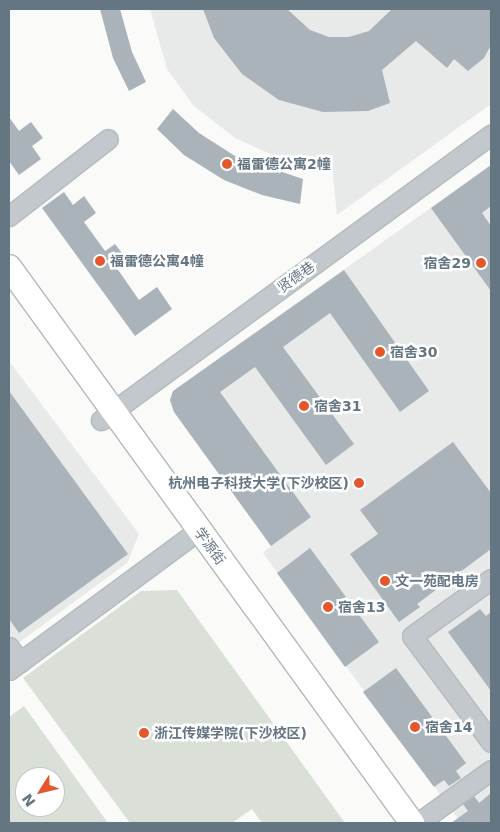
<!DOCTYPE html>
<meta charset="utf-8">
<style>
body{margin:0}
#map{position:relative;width:500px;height:832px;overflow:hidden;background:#fafaf8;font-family:"DejaVu Sans","Noto Sans SC",sans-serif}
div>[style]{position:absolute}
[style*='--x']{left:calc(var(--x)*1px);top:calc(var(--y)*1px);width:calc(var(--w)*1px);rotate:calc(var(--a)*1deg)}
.built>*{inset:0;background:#e8e9e9}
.green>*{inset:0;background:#dadfd7}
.building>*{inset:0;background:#aab3b9}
.roads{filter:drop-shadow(1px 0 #b5babe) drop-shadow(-1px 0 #b5babe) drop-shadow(0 1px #b5babe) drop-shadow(0 -1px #b5babe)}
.minor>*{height:19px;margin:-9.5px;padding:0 9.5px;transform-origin:9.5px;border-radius:9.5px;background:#c3c8cc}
.major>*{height:24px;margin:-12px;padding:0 12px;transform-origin:12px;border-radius:12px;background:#fff}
.dots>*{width:14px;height:14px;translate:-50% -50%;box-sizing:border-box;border:2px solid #fff;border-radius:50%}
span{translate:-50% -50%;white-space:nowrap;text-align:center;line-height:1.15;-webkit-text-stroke:5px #fff;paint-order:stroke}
.poi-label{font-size:14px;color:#657683;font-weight:700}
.left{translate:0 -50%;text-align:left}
.right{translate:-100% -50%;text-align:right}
.street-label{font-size:14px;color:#657683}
.frame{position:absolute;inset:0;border:10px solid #657683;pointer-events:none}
.north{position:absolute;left:15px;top:767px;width:50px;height:50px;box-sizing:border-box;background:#fff;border:1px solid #c1c8cd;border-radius:50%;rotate:234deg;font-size:14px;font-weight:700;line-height:20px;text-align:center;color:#657683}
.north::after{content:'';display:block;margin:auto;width:18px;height:22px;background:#e4572e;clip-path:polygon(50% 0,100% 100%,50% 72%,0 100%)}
</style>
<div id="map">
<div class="built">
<i style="clip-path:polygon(150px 9px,491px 9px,491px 104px,337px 215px,332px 166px,277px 157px,235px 138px,193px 105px,167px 69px)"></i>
<i style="clip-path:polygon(491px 165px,491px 823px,461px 823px,263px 553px,271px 546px,174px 412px,170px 400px,173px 391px)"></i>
<i style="clip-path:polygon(9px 361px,139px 534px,127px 563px,9px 650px)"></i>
</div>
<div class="green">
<i style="clip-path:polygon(177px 590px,345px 823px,262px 823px,252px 809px,232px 823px,130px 823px,23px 678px,141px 591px)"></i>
<i style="clip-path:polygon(evenodd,24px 706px,108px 823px,9px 823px,9px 717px,24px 706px,25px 777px,55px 777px,55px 807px,25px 807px,25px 777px)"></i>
</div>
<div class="building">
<i style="clip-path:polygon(100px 9px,120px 9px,132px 52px,146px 82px,129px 91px,113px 58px)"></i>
<i style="clip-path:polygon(203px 9px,287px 9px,310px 30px,329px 37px,349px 37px,369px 31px,392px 9px,491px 9px,491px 45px,484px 58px,468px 71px,454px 59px,447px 68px,416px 41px,382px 70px,390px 103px,368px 111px,323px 112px,279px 100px,242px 74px,214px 38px)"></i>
<i style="clip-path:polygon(173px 109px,199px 133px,235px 156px,303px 179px,300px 204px,262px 195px,224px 180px,184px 155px,157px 129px)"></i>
<i style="clip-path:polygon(9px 117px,19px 131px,31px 122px,43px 138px,32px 146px,41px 159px,19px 175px,9px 161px)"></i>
<i style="clip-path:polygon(491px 165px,491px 206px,482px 213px,491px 226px,491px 291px,431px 208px)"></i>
<i style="clip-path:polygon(64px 192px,73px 205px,84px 196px,96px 213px,84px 222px,105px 251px,115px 244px,125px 257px,114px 264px,139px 300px,157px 287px,172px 309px,135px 336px,42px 208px)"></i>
<i style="clip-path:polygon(344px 270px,429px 391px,400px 412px,330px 313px,283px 347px,354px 444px,326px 465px,255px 367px,220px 392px,311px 517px,271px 546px,174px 412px,170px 400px,173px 391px)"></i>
<i style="clip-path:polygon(9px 391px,128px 554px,19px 633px,9px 619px)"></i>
<i style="clip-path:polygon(453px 442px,491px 493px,491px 549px,417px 604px,420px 607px,399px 622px,350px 554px,378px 534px,360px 510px)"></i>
<i style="clip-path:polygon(310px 548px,379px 642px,345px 667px,277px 573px)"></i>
<i style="clip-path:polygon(480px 609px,486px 616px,491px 612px,491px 691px,448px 632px)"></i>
<i style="clip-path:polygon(396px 668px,466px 763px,456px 771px,461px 778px,449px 786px,444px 780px,434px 787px,363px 692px)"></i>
<i style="clip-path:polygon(491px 793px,491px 823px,451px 823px,468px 811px,463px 804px,474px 796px,479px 803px)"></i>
</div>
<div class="roads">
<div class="minor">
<i style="--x:9;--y:216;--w:125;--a:-37.9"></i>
<i style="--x:101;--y:420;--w:483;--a:-36.2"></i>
<i style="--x:491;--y:579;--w:97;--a:144.2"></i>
<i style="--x:412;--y:636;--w:132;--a:53.3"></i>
<i style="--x:9;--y:647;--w:19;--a:54"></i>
<i style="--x:9;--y:670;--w:221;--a:-36.4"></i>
<i style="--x:418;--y:823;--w:90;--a:-36"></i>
</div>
<div class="major">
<i style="--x:9;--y:267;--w:687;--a:54.06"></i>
</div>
</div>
<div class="dots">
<i style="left:227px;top:164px;background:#e4572e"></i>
<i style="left:100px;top:261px;background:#e4572e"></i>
<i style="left:481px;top:263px;background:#e4572e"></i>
<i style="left:380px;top:352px;background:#e4572e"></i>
<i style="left:304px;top:406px;background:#e4572e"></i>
<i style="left:359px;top:483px;background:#e4572e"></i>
<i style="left:385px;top:581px;background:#e4572e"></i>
<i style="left:328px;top:607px;background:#e4572e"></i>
<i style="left:415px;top:727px;background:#e4572e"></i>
<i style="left:144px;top:733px;background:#e4572e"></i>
</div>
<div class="poi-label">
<span class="left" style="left:237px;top:164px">福雷德公寓2幢</span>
<span class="left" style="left:110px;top:261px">福雷德公寓4幢</span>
<span class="right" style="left:471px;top:263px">宿舍29</span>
<span class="left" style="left:390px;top:352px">宿舍30</span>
<span class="left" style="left:314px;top:406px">宿舍31</span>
<span class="right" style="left:349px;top:483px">杭州电子科技大学(下沙校区)</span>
<span class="left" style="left:395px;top:581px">文一苑配电房</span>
<span class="left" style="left:338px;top:607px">宿舍13</span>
<span class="left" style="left:425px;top:727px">宿舍14</span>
<span class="left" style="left:154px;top:733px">浙江传媒学院(下沙校区)</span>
</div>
<div class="street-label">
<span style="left:296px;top:277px;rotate:-36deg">贤德巷</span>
<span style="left:210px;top:546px;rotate:54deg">学源街</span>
</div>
<div class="frame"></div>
<div class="north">N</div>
</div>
